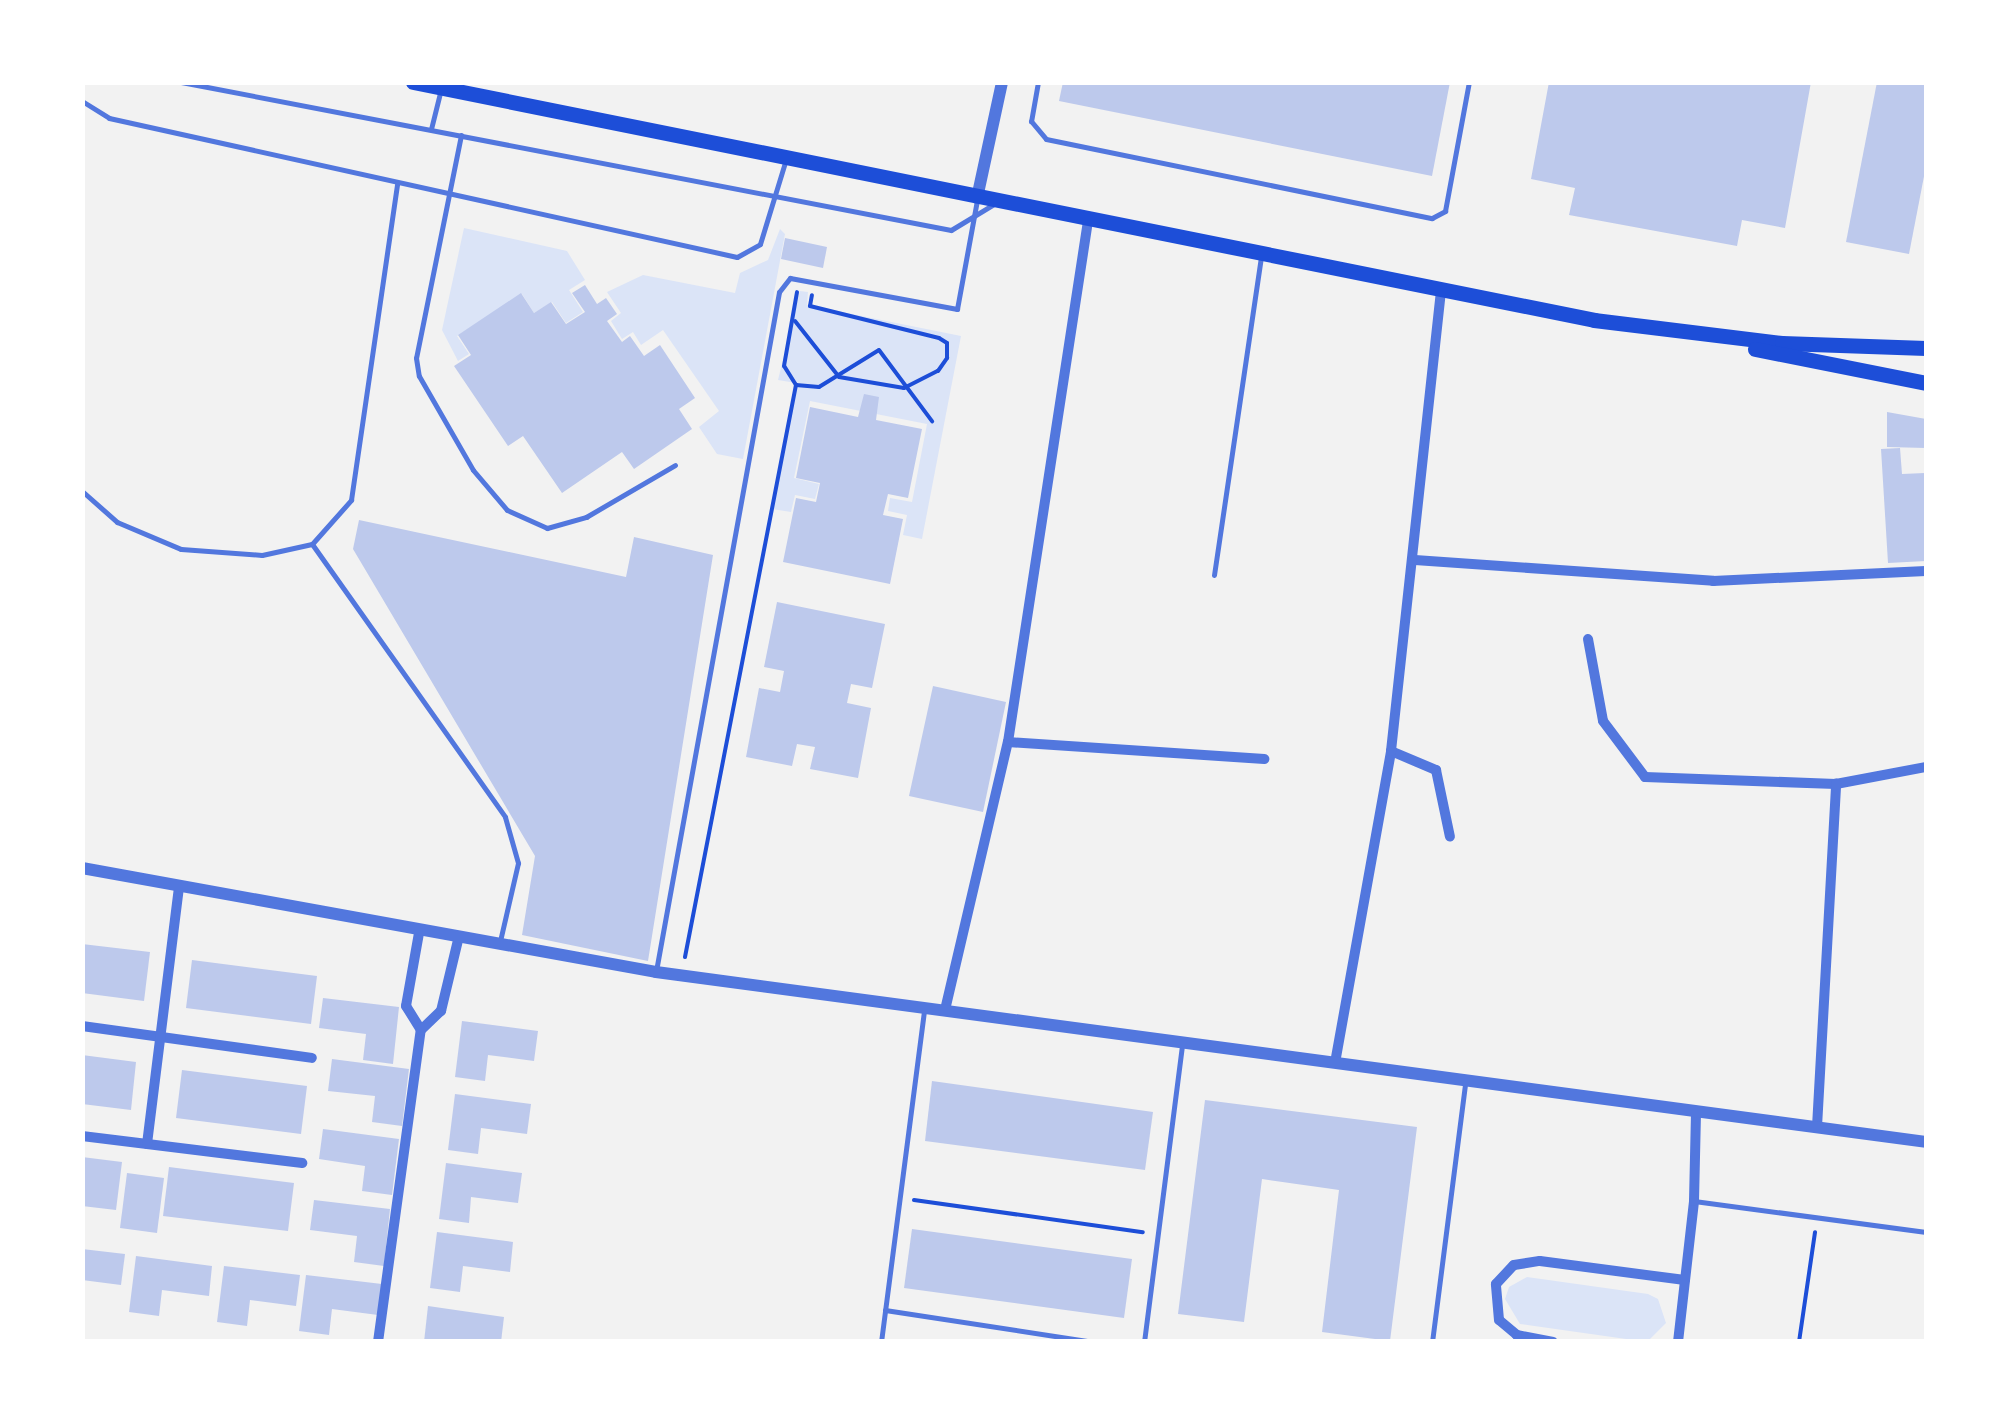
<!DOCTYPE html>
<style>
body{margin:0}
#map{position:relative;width:2009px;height:1424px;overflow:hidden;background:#f2f2f2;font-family:Spectral,serif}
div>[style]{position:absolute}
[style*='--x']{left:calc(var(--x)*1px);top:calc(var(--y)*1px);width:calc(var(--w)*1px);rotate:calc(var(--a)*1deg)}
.green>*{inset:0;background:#dbe4f7}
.building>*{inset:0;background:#bdc9ec}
.path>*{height:4px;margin:-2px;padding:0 2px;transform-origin:2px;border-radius:2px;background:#1d4ed8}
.service>*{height:5px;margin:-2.5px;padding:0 2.5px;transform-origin:2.5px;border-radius:2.5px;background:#5277de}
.minor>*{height:10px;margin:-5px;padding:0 5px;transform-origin:5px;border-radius:5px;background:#5277de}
.tertiary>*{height:12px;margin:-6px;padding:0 6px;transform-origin:6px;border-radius:6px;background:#5277de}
.secondary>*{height:15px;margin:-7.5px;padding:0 7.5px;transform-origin:7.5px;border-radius:7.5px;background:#1d4ed8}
span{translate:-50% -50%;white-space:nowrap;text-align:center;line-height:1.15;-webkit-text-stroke:10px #fff;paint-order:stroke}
.frame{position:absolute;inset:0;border:85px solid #fff;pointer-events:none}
</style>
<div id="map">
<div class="green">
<i style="clip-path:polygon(464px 228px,567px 251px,585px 280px,569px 290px,583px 312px,566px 323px,552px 302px,534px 313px,522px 294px,457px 336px,469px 354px,458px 361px,442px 330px)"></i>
<i style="clip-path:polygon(780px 229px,785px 234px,743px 459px,717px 454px,699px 427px,719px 411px,663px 330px,641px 345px,633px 332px,622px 339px,611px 321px,621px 313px,607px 292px,643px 275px,735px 293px,740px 273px,768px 260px)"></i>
<i style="clip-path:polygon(800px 291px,808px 292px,807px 305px,961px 336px,922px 539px,903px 535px,907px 515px,888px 511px,890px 498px,912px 502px,927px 424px,810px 401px,794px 478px,819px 484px,815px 499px,795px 495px,791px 512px,772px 509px,796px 383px,778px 380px)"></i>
<i style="clip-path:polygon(1527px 1277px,1648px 1294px,1658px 1299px,1666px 1323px,1647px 1342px,1520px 1324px,1505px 1299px,1509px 1287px)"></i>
</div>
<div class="building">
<i style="clip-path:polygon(1063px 82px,1450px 82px,1432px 176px,1059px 101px)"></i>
<i style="clip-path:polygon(1549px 82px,1811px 82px,1785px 228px,1742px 220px,1737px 246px,1569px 215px,1575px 188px,1531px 179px)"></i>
<i style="clip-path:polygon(1877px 82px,1926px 82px,1926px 166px,1909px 254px,1846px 242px)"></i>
<i style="clip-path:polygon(785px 238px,827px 247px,823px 268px,781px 259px)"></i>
<i style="clip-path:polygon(585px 285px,597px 304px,606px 298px,617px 314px,607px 321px,622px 342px,630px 336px,644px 356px,660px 345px,695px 398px,679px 409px,692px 429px,634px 469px,622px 452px,562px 493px,523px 436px,508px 446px,454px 366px,471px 355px,458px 335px,521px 293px,534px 313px,551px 302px,566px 324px,585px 312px,572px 293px)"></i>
<i style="clip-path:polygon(864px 394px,879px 397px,876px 420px,922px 429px,908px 498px,888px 494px,883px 515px,903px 519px,890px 584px,783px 562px,796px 498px,816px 502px,820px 483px,796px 478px,810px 407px,858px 417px)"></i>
<i style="clip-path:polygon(1887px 412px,1926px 419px,1926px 448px,1887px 447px)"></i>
<i style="clip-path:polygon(1900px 448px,1902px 474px,1925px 473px,1926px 561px,1888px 563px,1881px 449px)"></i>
<i style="clip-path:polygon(359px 520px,626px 577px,634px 537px,713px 555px,648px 961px,522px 935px,535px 856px,353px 549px)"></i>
<i style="clip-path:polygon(777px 602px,885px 624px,872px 688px,851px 684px,847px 703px,871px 708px,858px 778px,810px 769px,815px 747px,797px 744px,792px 766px,746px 757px,759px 688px,780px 692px,784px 671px,764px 667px)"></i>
<i style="clip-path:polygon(933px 686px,1006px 702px,983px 812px,909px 796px)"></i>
<i style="clip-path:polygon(82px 944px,150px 952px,144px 1001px,82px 993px)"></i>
<i style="clip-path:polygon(192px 960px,317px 976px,311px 1024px,186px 1008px)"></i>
<i style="clip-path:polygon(323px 998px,399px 1007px,393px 1064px,363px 1060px,366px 1034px,319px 1028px)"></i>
<i style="clip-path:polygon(462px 1021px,538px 1031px,534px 1061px,488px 1055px,485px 1081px,455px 1077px)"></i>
<i style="clip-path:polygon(82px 1055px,136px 1062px,131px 1110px,82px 1104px)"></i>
<i style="clip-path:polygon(332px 1059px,409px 1069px,402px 1126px,372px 1122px,375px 1096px,328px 1091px)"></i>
<i style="clip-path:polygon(182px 1070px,307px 1086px,301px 1134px,176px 1118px)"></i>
<i style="clip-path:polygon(932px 1081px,1153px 1112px,1145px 1170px,925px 1141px)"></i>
<i style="clip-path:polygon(455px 1094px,531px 1104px,527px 1134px,481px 1128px,478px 1154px,448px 1150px)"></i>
<i style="clip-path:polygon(1205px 1100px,1417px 1127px,1390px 1341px,1322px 1332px,1339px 1190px,1262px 1179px,1244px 1322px,1178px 1314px)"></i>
<i style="clip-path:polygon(323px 1129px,399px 1139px,392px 1195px,362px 1191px,365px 1166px,319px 1159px)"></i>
<i style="clip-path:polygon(82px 1157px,122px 1162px,116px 1210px,82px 1206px)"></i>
<i style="clip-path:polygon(446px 1163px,522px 1173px,518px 1203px,471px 1197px,469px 1223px,439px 1219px)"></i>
<i style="clip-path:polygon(169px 1167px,294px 1183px,288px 1231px,163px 1216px)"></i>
<i style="clip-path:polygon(127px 1173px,164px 1178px,157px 1233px,120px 1228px)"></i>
<i style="clip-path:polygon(314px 1200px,390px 1209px,384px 1266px,354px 1262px,357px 1236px,310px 1230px)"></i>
<i style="clip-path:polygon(912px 1229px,1132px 1259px,1124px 1318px,904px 1288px)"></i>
<i style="clip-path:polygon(437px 1232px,513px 1242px,510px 1272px,463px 1266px,460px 1292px,430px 1288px)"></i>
<i style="clip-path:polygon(82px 1249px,125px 1254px,121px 1285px,82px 1280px)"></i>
<i style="clip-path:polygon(136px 1256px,212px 1266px,209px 1296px,162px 1290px,159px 1316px,129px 1312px)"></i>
<i style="clip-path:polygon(224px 1266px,300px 1275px,296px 1306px,250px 1300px,247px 1326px,217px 1322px)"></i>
<i style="clip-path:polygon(306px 1275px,382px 1284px,378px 1315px,332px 1309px,329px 1335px,299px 1331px)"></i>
<i style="clip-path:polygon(428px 1306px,504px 1317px,501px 1342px,424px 1342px)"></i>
</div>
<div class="path">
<i style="--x:795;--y:321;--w:71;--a:51.8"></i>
<i style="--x:839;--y:377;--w:66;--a:9.6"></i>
<i style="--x:904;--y:388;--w:38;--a:-27"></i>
<i style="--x:938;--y:371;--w:16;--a:-55"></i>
<i style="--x:947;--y:358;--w:15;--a:-90"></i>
<i style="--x:947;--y:343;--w:9;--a:-148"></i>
<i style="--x:939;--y:338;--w:133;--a:-166.1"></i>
<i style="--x:810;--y:306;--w:11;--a:-80"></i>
<i style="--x:796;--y:385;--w:23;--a:5"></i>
<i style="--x:819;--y:387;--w:70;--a:-31.7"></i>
<i style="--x:879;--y:350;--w:89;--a:53.3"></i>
<i style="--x:685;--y:957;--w:583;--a:-79.02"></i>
<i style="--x:796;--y:385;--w:22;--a:-122"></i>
<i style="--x:784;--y:366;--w:75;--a:-80"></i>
<i style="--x:914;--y:1200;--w:231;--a:8"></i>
<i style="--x:1799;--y:1342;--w:111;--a:-81.7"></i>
</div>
<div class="service">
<i style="--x:181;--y:82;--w:784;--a:10.88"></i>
<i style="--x:951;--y:230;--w:50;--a:-31.2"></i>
<i style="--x:1038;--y:82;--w:40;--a:100"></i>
<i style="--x:1031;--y:121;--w:23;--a:50"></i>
<i style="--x:1046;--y:139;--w:394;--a:11.6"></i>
<i style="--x:1432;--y:218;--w:15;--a:-28"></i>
<i style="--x:1445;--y:211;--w:131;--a:-79.5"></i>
<i style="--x:82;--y:101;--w:32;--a:32"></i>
<i style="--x:109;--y:118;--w:643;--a:12.48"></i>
<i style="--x:737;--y:257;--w:26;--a:-29"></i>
<i style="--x:760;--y:244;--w:89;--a:-73"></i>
<i style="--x:431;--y:129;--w:41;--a:-76"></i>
<i style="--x:461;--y:135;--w:227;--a:101.4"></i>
<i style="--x:416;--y:358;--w:18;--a:81"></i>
<i style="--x:419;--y:376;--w:108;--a:60.1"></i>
<i style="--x:473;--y:470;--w:52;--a:49.6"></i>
<i style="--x:507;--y:510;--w:44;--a:24.2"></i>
<i style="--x:547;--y:528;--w:41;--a:-15.8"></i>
<i style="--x:586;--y:517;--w:103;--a:-30.3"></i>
<i style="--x:82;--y:491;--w:47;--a:41.5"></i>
<i style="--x:117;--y:522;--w:69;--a:22.9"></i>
<i style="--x:181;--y:549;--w:81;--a:4.2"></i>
<i style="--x:262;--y:555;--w:51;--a:-12.4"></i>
<i style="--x:312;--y:544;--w:334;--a:54.7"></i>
<i style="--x:505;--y:817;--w:48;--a:74.2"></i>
<i style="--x:518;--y:863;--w:80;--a:103"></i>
<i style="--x:312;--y:544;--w:59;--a:-48.4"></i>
<i style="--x:351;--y:500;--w:320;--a:-81.7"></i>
<i style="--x:1214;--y:575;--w:322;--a:-81.6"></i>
<i style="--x:656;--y:971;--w:690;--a:-79.73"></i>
<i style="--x:779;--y:292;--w:18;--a:-52"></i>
<i style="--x:790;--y:278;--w:170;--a:10.5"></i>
<i style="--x:957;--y:309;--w:111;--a:-79.6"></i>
<i style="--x:1694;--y:1201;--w:234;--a:7.6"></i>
<i style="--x:885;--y:1310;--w:211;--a:8.7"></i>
<i style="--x:881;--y:1342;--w:334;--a:-82.6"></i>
<i style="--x:1144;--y:1342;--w:299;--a:-82.7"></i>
<i style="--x:1432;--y:1342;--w:261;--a:-82.7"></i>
</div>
<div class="minor">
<i style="--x:1415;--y:560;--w:299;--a:4"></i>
<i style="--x:1713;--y:581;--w:213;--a:-2.7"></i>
<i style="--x:1588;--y:639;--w:83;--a:79.6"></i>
<i style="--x:1603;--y:721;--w:70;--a:53.1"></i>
<i style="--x:1645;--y:777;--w:191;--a:2.1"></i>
<i style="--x:1836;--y:784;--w:92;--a:-10.7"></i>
<i style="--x:1008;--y:742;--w:257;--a:3.8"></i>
<i style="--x:1391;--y:751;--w:49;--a:22.9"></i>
<i style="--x:1436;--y:770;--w:68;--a:78.2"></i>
<i style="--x:419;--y:933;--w:74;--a:100.1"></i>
<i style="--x:406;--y:1006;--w:28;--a:58"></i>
<i style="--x:945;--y:1010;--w:275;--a:-76.8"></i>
<i style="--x:1008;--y:742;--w:527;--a:-81.27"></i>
<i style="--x:82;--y:1026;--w:232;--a:7.9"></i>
<i style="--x:1335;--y:1063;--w:317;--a:-79.8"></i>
<i style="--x:1391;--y:751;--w:462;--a:-83.8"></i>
<i style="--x:1817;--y:1127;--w:344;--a:-86.8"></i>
<i style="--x:82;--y:1136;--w:222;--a:7"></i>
<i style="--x:147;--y:1144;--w:260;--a:-82.9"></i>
<i style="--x:378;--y:1342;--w:315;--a:-82.2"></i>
<i style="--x:421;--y:1030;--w:28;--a:-44"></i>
<i style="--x:441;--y:1011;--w:73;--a:-76.5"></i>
<i style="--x:1553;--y:1342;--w:37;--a:-169"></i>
<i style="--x:1517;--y:1335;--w:23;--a:-140"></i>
<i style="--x:1499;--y:1320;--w:36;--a:-95"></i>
<i style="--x:1496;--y:1284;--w:26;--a:-47"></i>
<i style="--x:1514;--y:1265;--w:26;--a:-9"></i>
<i style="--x:1540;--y:1261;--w:146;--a:7.5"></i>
<i style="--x:1678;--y:1342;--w:142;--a:-83.5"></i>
<i style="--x:1694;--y:1201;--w:90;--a:-88.7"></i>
</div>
<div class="tertiary">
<i style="--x:977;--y:198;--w:119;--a:-77.8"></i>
<i style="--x:82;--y:868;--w:583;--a:10.27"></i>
<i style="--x:656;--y:972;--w:1281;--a:7.62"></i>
</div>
<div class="secondary">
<i style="--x:413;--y:82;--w:1205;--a:11.39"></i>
<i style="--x:1594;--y:320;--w:189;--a:7"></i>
<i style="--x:1782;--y:343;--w:144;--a:2"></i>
<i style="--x:1755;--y:349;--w:174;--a:11.2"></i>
</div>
<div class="frame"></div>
</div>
